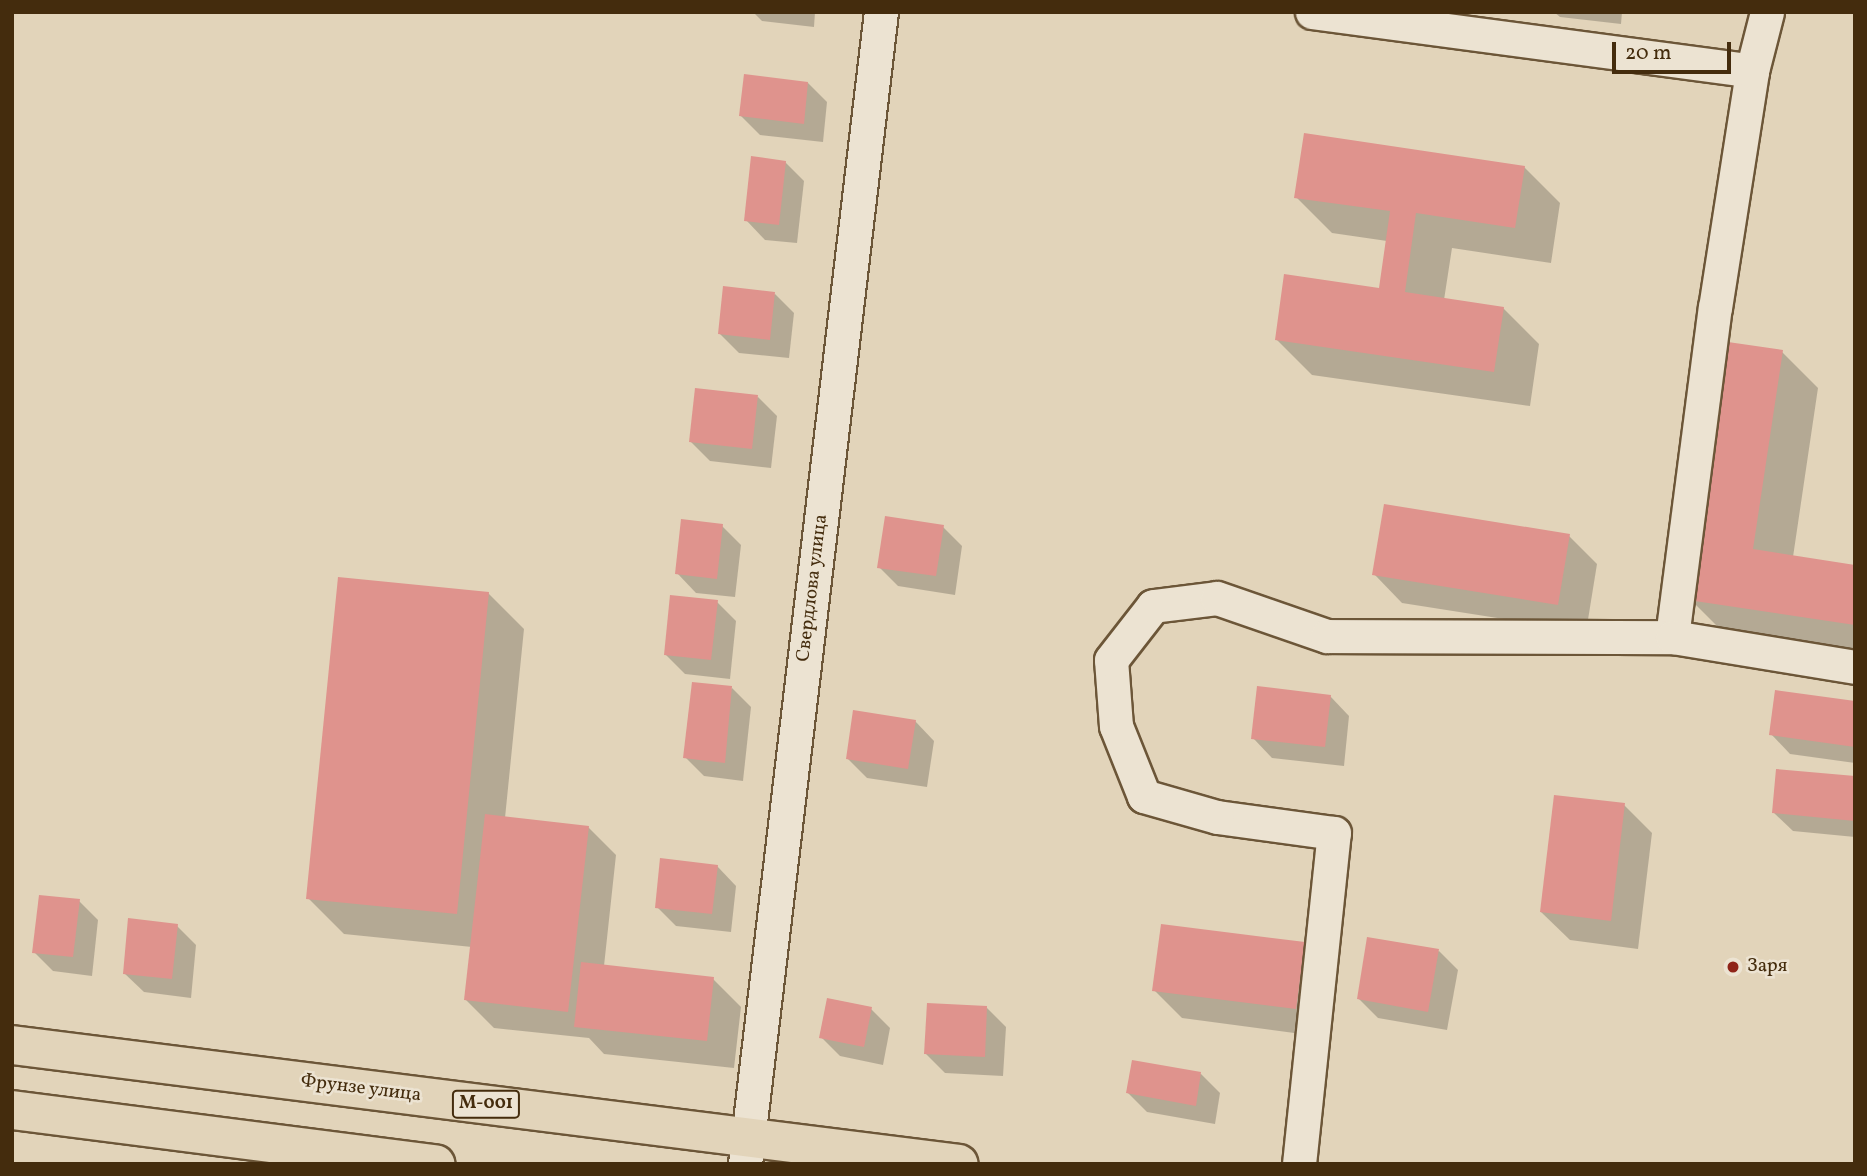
<!DOCTYPE html>
<meta charset="utf-8">
<style>
body{margin:0}
#map{position:relative;width:1867px;height:1176px;overflow:hidden;background:#e2d4ba;font-family:Vollkorn,serif}
div>[style]{position:absolute}
[style*='--x']{left:calc(var(--x)*1px);top:calc(var(--y)*1px);width:calc(var(--w)*1px);rotate:calc(var(--a)*1deg)}
.shadow>*{inset:0;background:#0003}
.building>*{inset:0;background:#df938d}
.roads{filter:drop-shadow(2px 0 #6c5638) drop-shadow(-2px 0 #6c5638) drop-shadow(0 2px #6c5638) drop-shadow(0 -2px #6c5638)}
.street>*{height:33px;margin:-16.5px;padding:0 16.5px;transform-origin:16.5px;border-radius:16.5px;background:#ece3d2}
.primary>*{height:38px;margin:-19px;padding:0 19px;transform-origin:19px;border-radius:19px;background:#e2d4ba}
.dots>*{width:19px;height:19px;translate:-50% -50%;box-sizing:border-box;border:4px solid #ece3d2;border-radius:50%}
span{translate:-50% -50%;white-space:nowrap;text-align:center;line-height:1.15;-webkit-text-stroke:5px #ece3d2;paint-order:stroke}
.shield-label span{padding:2px 5px;background:#ece3d2;border:2px solid;border-radius:5px;-webkit-text-stroke-width:0}
.shield-label{font-size:18px;color:#442c0d;font-weight:700}
.street-label{font-size:19px;color:#442c0d}
.poi-label{font-size:19px;color:#442c0d}
.left{translate:0 -50%;text-align:left}
.frame{position:absolute;inset:0;border:14px solid #442c0d;pointer-events:none}
.scale{position:absolute;left:1612px;top:42px;width:119px;height:32px;box-sizing:border-box;border:4px solid #442c0d;border-top:0;padding-left:9px;font-size:21px;line-height:24px;white-space:nowrap;color:#442c0d;-webkit-text-stroke:5px #ece3d2;paint-order:stroke}
</style>
<div id="map">
<div class="shadow">
<i style="clip-path:polygon(753px 12px,815px 12px,814px 27px,762px 21px)"></i>
<i style="clip-path:polygon(1554px 12px,1622px 12px,1621px 24px,1560px 17px)"></i>
<i style="clip-path:polygon(808px 83px,827px 102px,823px 142px,760px 135px,741px 116px)"></i>
<i style="clip-path:polygon(785px 162px,804px 181px,797px 243px,765px 240px,746px 220px)"></i>
<i style="clip-path:polygon(1524px 167px,1560px 203px,1551px 263px,1452px 248px,1444px 300px,1503px 308px,1539px 344px,1530px 406px,1312px 375px,1276px 339px,1380px 290px,1387px 241px,1332px 233px,1296px 197px)"></i>
<i style="clip-path:polygon(775px 294px,794px 313px,789px 358px,739px 353px,720px 334px)"></i>
<i style="clip-path:polygon(1782px 352px,1818px 388px,1793px 557px,1855px 566px,1855px 655px,1726px 635px,1690px 599px)"></i>
<i style="clip-path:polygon(758px 397px,777px 416px,771px 468px,710px 461px,691px 442px)"></i>
<i style="clip-path:polygon(722px 526px,741px 545px,735px 597px,696px 593px,677px 573px)"></i>
<i style="clip-path:polygon(943px 527px,962px 546px,955px 595px,898px 586px,879px 567px)"></i>
<i style="clip-path:polygon(1569px 536px,1597px 564px,1586px 632px,1402px 603px,1374px 574px)"></i>
<i style="clip-path:polygon(488px 593px,524px 629px,505px 818px,588px 827px,616px 855px,604px 966px,713px 979px,741px 1007px,734px 1068px,604px 1054px,589px 1038px,494px 1028px,466px 1000px,472px 947px,344px 934px,308px 898px)"></i>
<i style="clip-path:polygon(717px 602px,736px 621px,730px 679px,685px 674px,666px 655px)"></i>
<i style="clip-path:polygon(732px 688px,751px 707px,743px 781px,704px 776px,685px 757px)"></i>
<i style="clip-path:polygon(1330px 696px,1349px 716px,1344px 766px,1272px 758px,1253px 738px)"></i>
<i style="clip-path:polygon(1855px 703px,1855px 763px,1790px 754px,1771px 734px)"></i>
<i style="clip-path:polygon(915px 721px,934px 741px,927px 787px,867px 778px,848px 759px)"></i>
<i style="clip-path:polygon(1855px 777px,1855px 837px,1793px 831px,1773px 812px)"></i>
<i style="clip-path:polygon(1624px 805px,1652px 833px,1638px 949px,1570px 940px,1541px 912px)"></i>
<i style="clip-path:polygon(717px 866px,736px 886px,731px 932px,676px 926px,657px 907px)"></i>
<i style="clip-path:polygon(79px 901px,98px 920px,92px 976px,53px 971px,34px 952px)"></i>
<i style="clip-path:polygon(177px 926px,196px 945px,191px 998px,144px 992px,124px 973px)"></i>
<i style="clip-path:polygon(1304px 944px,1332px 972px,1324px 1037px,1182px 1018px,1154px 990px)"></i>
<i style="clip-path:polygon(1439px 951px,1458px 970px,1447px 1030px,1378px 1018px,1358px 998px)"></i>
<i style="clip-path:polygon(987px 1008px,1006px 1027px,1003px 1076px,945px 1073px,926px 1054px)"></i>
<i style="clip-path:polygon(871px 1009px,890px 1028px,883px 1065px,840px 1056px,821px 1037px)"></i>
<i style="clip-path:polygon(1201px 1074px,1220px 1093px,1215px 1124px,1147px 1112px,1128px 1093px)"></i>
</div>
<div class="building">
<i style="clip-path:polygon(744px 74px,808px 82px,804px 124px,739px 116px)"></i>
<i style="clip-path:polygon(1304px 133px,1525px 166px,1515px 228px,1416px 213px,1405px 292px,1504px 307px,1494px 372px,1275px 340px,1284px 274px,1379px 288px,1390px 211px,1294px 198px)"></i>
<i style="clip-path:polygon(751px 156px,786px 161px,779px 225px,744px 221px)"></i>
<i style="clip-path:polygon(723px 286px,775px 292px,770px 340px,718px 334px)"></i>
<i style="clip-path:polygon(1728px 342px,1783px 350px,1753px 549px,1855px 565px,1855px 625px,1688px 600px)"></i>
<i style="clip-path:polygon(695px 388px,758px 395px,752px 449px,689px 442px)"></i>
<i style="clip-path:polygon(1384px 504px,1570px 534px,1558px 605px,1372px 575px)"></i>
<i style="clip-path:polygon(885px 516px,944px 525px,936px 576px,877px 568px)"></i>
<i style="clip-path:polygon(681px 519px,723px 524px,717px 579px,675px 574px)"></i>
<i style="clip-path:polygon(338px 577px,489px 592px,457px 914px,306px 899px)"></i>
<i style="clip-path:polygon(670px 595px,718px 600px,711px 660px,664px 655px)"></i>
<i style="clip-path:polygon(692px 682px,732px 686px,725px 763px,683px 758px)"></i>
<i style="clip-path:polygon(1257px 686px,1331px 695px,1325px 747px,1251px 739px)"></i>
<i style="clip-path:polygon(1775px 690px,1855px 701px,1855px 747px,1769px 735px)"></i>
<i style="clip-path:polygon(853px 710px,916px 720px,908px 769px,846px 759px)"></i>
<i style="clip-path:polygon(1776px 769px,1855px 776px,1855px 821px,1772px 813px)"></i>
<i style="clip-path:polygon(1554px 795px,1625px 803px,1611px 921px,1540px 912px)"></i>
<i style="clip-path:polygon(485px 814px,589px 826px,568px 1012px,464px 1000px)"></i>
<i style="clip-path:polygon(660px 858px,718px 865px,712px 914px,655px 908px)"></i>
<i style="clip-path:polygon(39px 895px,80px 899px,73px 957px,32px 953px)"></i>
<i style="clip-path:polygon(128px 918px,178px 924px,172px 979px,123px 974px)"></i>
<i style="clip-path:polygon(1161px 924px,1305px 942px,1296px 1009px,1152px 991px)"></i>
<i style="clip-path:polygon(1367px 937px,1439px 949px,1428px 1012px,1357px 999px)"></i>
<i style="clip-path:polygon(581px 962px,714px 977px,707px 1041px,574px 1027px)"></i>
<i style="clip-path:polygon(827px 998px,872px 1007px,864px 1047px,819px 1038px)"></i>
<i style="clip-path:polygon(927px 1003px,987px 1006px,985px 1057px,924px 1054px)"></i>
<i style="clip-path:polygon(1132px 1060px,1201px 1072px,1196px 1106px,1126px 1093px)"></i>
</div>
<div class="roads">
<div class="street">
<i style="--x:1312;--y:12;--w:444;--a:7.6"></i>
<i style="--x:1672;--y:637;--w:332;--a:-82.6"></i>
<i style="--x:1715;--y:308;--w:240;--a:-81.1"></i>
<i style="--x:1752;--y:71;--w:61;--a:-75.7"></i>
<i style="--x:745;--y:1164;--w:1160;--a:-83.27"></i>
<i style="--x:1299;--y:1164;--w:333;--a:-84"></i>
<i style="--x:1334;--y:833;--w:118;--a:-172.2"></i>
<i style="--x:1217;--y:817;--w:76;--a:-164"></i>
<i style="--x:1144;--y:796;--w:75;--a:-111.8"></i>
<i style="--x:1116;--y:726;--w:66;--a:-94.3"></i>
<i style="--x:1111;--y:660;--w:68;--a:-52.1"></i>
<i style="--x:1153;--y:606;--w:64;--a:-7.1"></i>
<i style="--x:1217;--y:598;--w:116;--a:19.1"></i>
<i style="--x:1327;--y:636;--w:345;--a:0.2"></i>
<i style="--x:1672;--y:637;--w:185;--a:9.3"></i>
</div>
<div class="primary">
<i style="--x:12;--y:1045;--w:954;--a:7.16"></i>
<i style="--x:12;--y:1110;--w:427;--a:7.3"></i>
</div>
</div>
<div class="dots">
<i style="left:1733px;top:967px;background:#8f2418"></i>
</div>
<div class="shield-label">
<span style="left:486px;top:1104px">M-001</span>
</div>
<div class="street-label">
<span style="left:813px;top:588px;rotate:-83deg">Свердлова улица</span>
<span style="left:361px;top:1089px;rotate:7deg">Фрунзе улица</span>
</div>
<div class="poi-label">
<span class="left" style="left:1747px;top:967px">Заря</span>
</div>
<div class="frame"></div>
<div class="scale">20 m</div>
</div>
